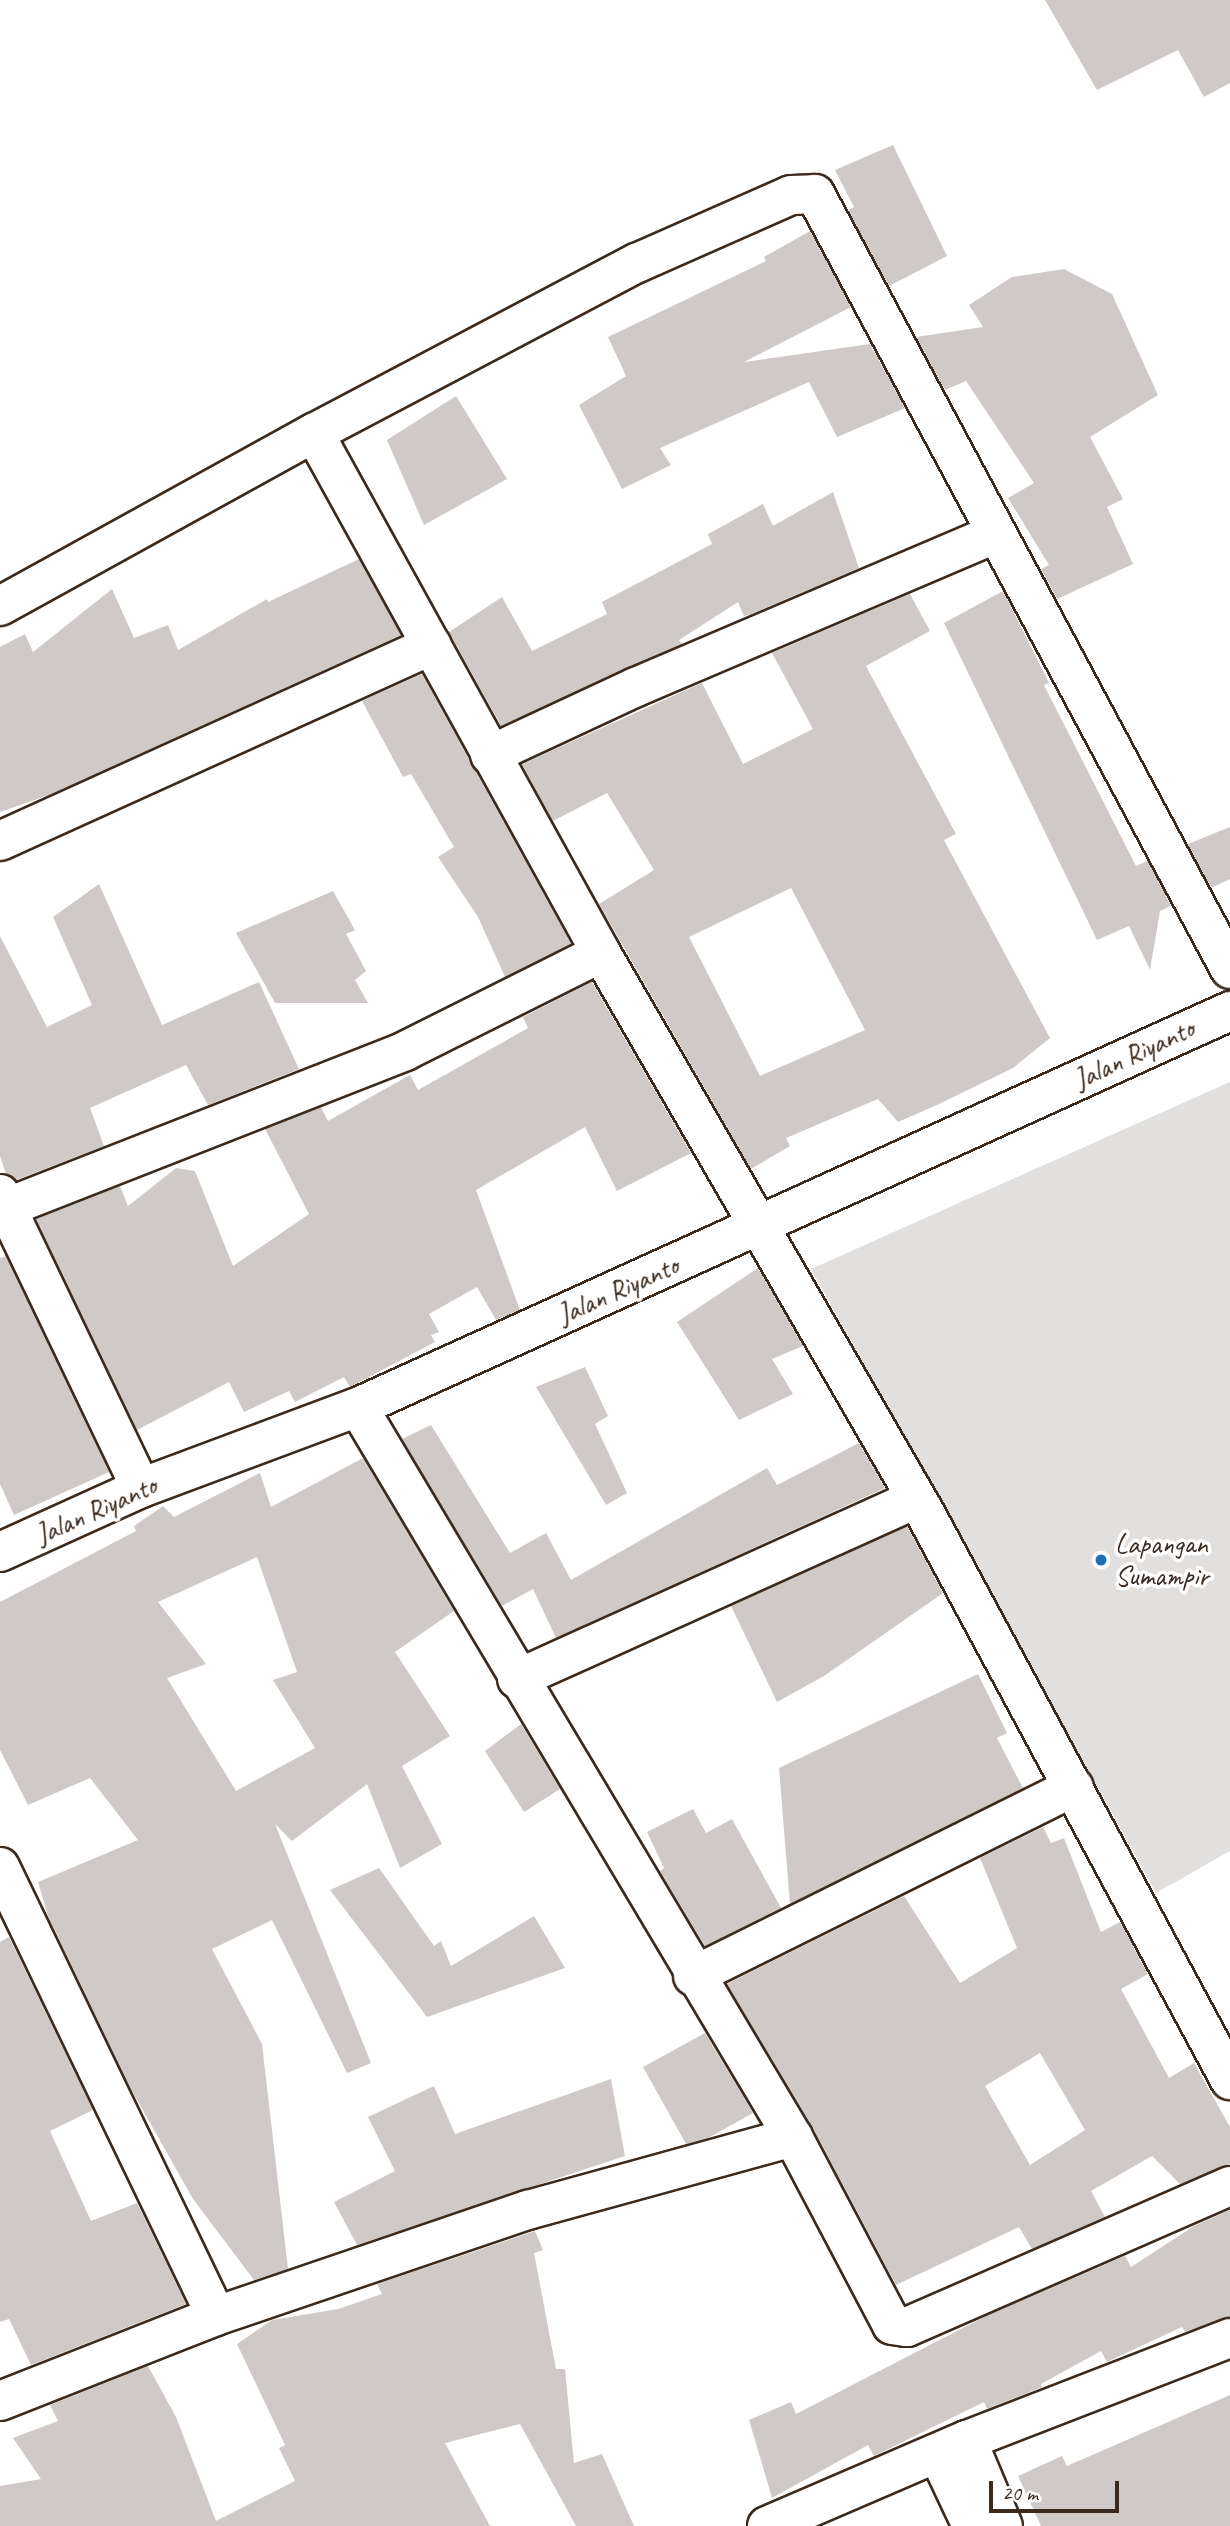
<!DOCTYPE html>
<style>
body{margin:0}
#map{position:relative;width:1230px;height:2526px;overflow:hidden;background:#fff;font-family:Caveat,sans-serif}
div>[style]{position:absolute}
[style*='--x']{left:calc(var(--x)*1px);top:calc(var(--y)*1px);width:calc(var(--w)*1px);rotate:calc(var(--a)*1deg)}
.green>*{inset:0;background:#e2e0de}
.building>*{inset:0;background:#cfcac7}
.roads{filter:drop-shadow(2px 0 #3b2a1e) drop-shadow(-2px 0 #3b2a1e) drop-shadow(0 2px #3b2a1e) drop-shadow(0 -2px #3b2a1e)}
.minor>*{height:38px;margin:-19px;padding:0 19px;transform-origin:19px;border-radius:19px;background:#fff}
.dots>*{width:19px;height:19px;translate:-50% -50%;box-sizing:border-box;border:4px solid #fff;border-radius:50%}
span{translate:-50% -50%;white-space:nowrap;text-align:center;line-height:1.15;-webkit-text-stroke:7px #fff;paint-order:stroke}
.street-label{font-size:28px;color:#3b2a1e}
.poi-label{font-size:28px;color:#3b2a1e}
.left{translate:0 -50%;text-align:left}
.scale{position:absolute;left:989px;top:2481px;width:130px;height:32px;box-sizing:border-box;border:4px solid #3b2a1e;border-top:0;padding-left:9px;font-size:21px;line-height:24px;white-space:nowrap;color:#3b2a1e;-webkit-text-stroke:5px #fff;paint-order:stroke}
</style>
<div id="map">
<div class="green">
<i style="clip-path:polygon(1230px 1082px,1230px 1851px,1156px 1893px,811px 1269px)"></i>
</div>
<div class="building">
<i style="clip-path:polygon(1045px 0,1230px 0,1230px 83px,1204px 97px,1178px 50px,1097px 90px)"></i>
<i style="clip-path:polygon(893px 145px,947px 256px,889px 286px,848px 210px,854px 207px,835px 170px)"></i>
<i style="clip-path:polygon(810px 231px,851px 307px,744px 362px,870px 344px,905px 408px,837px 437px,809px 382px,660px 448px,671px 465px,622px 489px,579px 405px,626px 376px,608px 337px,766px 261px,764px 257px)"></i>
<i style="clip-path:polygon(1064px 269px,1112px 294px,1158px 395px,1090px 437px,1123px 499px,1107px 507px,1133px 564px,1057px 599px,1041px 569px,1049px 565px,1008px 498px,1034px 483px,966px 381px,945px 390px,916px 337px,983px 327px,969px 305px,1012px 277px)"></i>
<i style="clip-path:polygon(456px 396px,507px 479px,424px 525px,387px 440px)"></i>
<i style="clip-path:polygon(833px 492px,859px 568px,751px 614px,744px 616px,738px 602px,679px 640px,682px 644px,501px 726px,449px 632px,502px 597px,532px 651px,607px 614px,602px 602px,712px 544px,708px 534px,763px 504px,773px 526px)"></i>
<i style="clip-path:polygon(359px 559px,401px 635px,49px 795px,0 812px,0 647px,25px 634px,33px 652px,112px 589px,134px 638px,168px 625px,178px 650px,267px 599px,268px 602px)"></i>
<i style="clip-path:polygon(1003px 591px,1049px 683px,1044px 685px,1136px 866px,1148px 861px,1171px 906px,1160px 911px,1150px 970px,1129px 926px,1097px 940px,944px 623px)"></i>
<i style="clip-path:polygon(evenodd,910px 594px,930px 631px,866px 666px,956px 834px,944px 840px,1050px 1038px,1013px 1068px,937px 1105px,898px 1122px,878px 1099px,786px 1138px,790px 1146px,751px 1169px,599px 904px,654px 870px,607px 793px,553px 821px,522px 764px,702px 683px,743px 764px,813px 729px,772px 653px,910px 594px,791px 888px,865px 1030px,760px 1076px,689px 937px,791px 888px)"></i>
<i style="clip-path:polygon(422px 674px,571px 944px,505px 977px,478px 917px,438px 857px,454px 847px,411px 774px,403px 777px,362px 701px)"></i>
<i style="clip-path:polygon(1230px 827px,1230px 879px,1211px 888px,1188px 844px)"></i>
<i style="clip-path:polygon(99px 884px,162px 1025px,259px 982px,299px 1069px,208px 1105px,186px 1065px,90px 1108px,104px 1146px,16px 1180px,6px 1174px,0 1156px,0 936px,47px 1027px,92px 1005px,53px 917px)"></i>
<i style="clip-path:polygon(333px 891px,355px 930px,346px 934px,366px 971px,355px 980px,368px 1003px,275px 1003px,236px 933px)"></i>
<i style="clip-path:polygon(592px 982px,691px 1153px,617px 1191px,585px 1127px,476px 1190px,520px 1310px,496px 1320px,477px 1287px,429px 1314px,439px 1332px,431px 1335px,435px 1342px,350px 1387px,344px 1377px,295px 1402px,289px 1391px,244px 1412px,229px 1382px,137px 1430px,36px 1219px,120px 1186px,128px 1206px,176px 1168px,195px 1171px,233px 1266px,309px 1214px,265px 1129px,321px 1107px,328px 1121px,410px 1075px,418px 1090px,528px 1028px,523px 1017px)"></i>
<i style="clip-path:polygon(6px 1256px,109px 1472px,14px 1515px,0 1484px,0 1258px)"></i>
<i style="clip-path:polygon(758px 1268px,803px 1346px,772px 1359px,793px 1394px,739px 1420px,677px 1322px)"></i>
<i style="clip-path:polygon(585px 1367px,608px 1416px,595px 1424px,627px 1493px,606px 1505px,536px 1387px)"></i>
<i style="clip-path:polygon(431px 1425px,510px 1553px,546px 1533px,571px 1580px,767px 1468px,777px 1485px,859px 1443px,885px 1488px,556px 1638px,533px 1589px,502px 1606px,402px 1439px)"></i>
<i style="clip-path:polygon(evenodd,363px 1458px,454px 1611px,395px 1652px,450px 1736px,402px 1766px,442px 1844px,400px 1868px,367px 1784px,292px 1841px,275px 1824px,371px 2063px,347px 2073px,272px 1920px,212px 1949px,262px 2044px,288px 2269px,254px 2280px,193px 2199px,132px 2091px,48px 1916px,38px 1882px,138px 1840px,90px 1778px,28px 1805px,0 1750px,0 1602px,136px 1531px,134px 1526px,163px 1506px,174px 1517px,260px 1473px,271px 1507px,363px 1458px,257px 1557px,297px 1672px,273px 1680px,315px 1748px,236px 1791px,167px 1678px,206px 1664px,158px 1602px,257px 1557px)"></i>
<i style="clip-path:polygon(907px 1526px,943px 1593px,824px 1676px,777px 1702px,731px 1606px)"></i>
<i style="clip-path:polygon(978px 1674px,1007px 1733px,997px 1738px,1023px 1788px,790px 1904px,779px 1768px)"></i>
<i style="clip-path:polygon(521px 1724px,560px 1789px,524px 1812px,485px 1751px)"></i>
<i style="clip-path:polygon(693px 1809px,706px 1833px,732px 1819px,781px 1908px,705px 1946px,660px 1871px,664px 1868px,647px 1832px)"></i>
<i style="clip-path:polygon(evenodd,1043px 1827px,1051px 1843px,1064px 1838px,1101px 1932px,1120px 1922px,1148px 1974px,1121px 1989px,1169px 2078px,1194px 2063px,1230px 2127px,1230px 2165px,1180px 2184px,1152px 2156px,1091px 2191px,1105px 2217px,1032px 2249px,1019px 2227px,896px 2285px,812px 2126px,727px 1984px,904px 1896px,960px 1983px,1017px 1948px,980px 1858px,1043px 1827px,1040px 2053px,1085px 2130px,1030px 2165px,985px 2086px,1040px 2053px)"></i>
<i style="clip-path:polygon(379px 1868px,434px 1946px,441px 1941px,451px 1966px,534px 1916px,565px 1968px,427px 2017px,330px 1890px)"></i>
<i style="clip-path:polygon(9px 1937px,93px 2110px,50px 2131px,91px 2221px,137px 2203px,186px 2304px,31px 2365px,9px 2319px,0 2322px,0 1942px)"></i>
<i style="clip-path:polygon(705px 2033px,753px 2113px,708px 2138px,686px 2144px,643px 2067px)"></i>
<i style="clip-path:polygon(611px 2079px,625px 2156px,357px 2245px,334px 2202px,395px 2171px,368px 2117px,434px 2086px,455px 2134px)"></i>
<i style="clip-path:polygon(1230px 2210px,1230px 2317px,1185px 2332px,1182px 2327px,1107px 2362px,1101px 2351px,1041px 2384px,1042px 2387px,987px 2409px,984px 2402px,874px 2456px,868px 2445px,772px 2498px,749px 2420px,791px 2402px,796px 2414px,988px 2315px,1125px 2256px,1131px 2267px,1194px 2226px)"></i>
<i style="clip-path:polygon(535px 2231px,543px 2250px,534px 2253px,556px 2369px,565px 2369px,574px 2463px,602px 2454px,634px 2526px,576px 2526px,520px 2424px,445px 2443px,490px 2526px,0 2526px,0 2486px,41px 2479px,13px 2438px,58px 2421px,50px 2405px,148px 2366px,176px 2417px,216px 2521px,295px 2481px,279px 2448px,285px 2445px,237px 2344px,272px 2320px,338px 2309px,382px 2294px,377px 2284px)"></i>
<i style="clip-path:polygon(1230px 2395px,1230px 2526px,1041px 2526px,1018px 2476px,1062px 2456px,1067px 2466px)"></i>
</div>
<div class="roads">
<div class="minor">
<i style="--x:314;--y:433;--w:594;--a:61.1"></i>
<i style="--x:601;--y:953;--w:647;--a:59.95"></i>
<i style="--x:925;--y:1513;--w:644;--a:61.72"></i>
<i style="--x:0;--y:606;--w:359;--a:-28.9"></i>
<i style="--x:314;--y:433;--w:365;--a:-27.8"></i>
<i style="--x:637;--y:263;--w:168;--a:-23.8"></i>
<i style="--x:791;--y:195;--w:24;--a:-2"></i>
<i style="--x:815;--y:194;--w:879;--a:61.83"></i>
<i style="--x:490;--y:755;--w:161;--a:-25"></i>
<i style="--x:636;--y:687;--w:390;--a:-23.1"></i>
<i style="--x:0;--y:841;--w:474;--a:-24.4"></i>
<i style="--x:0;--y:1194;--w:326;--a:64.4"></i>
<i style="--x:0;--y:1210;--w:435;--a:-21.4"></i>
<i style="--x:405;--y:1051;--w:219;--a:-26.6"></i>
<i style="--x:358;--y:1407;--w:850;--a:59.21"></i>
<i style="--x:793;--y:2137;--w:212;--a:62.2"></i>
<i style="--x:892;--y:2325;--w:15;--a:8"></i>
<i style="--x:907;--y:2327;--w:352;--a:-23.6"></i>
<i style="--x:0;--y:1552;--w:155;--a:-24.4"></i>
<i style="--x:141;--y:1488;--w:232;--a:-20.5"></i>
<i style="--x:358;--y:1407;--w:958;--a:-24.42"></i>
<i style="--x:517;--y:1679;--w:437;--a:-24.3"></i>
<i style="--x:0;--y:1867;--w:498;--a:64.3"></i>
<i style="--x:693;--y:1976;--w:425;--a:-26.4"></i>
<i style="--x:0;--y:2401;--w:232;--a:-21.5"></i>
<i style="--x:216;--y:2316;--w:330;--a:-18.8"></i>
<i style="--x:528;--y:2210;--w:275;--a:-15.4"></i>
<i style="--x:967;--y:2440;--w:93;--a:67.3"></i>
<i style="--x:938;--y:2454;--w:80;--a:64.7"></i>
<i style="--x:767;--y:2526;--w:218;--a:-23.3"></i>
<i style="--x:967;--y:2440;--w:282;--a:-21.2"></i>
</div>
</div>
<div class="dots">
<i style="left:1101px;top:1560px;background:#1f6fb2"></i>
</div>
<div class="street-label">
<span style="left:1134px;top:1054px;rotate:-25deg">Jalan Riyanto</span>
<span style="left:618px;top:1290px;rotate:-24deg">Jalan Riyanto</span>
<span style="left:96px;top:1510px;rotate:-24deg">Jalan Riyanto</span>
</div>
<div class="poi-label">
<span class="left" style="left:1115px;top:1560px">Lapangan<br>Sumampir</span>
</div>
<div class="scale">20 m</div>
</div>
